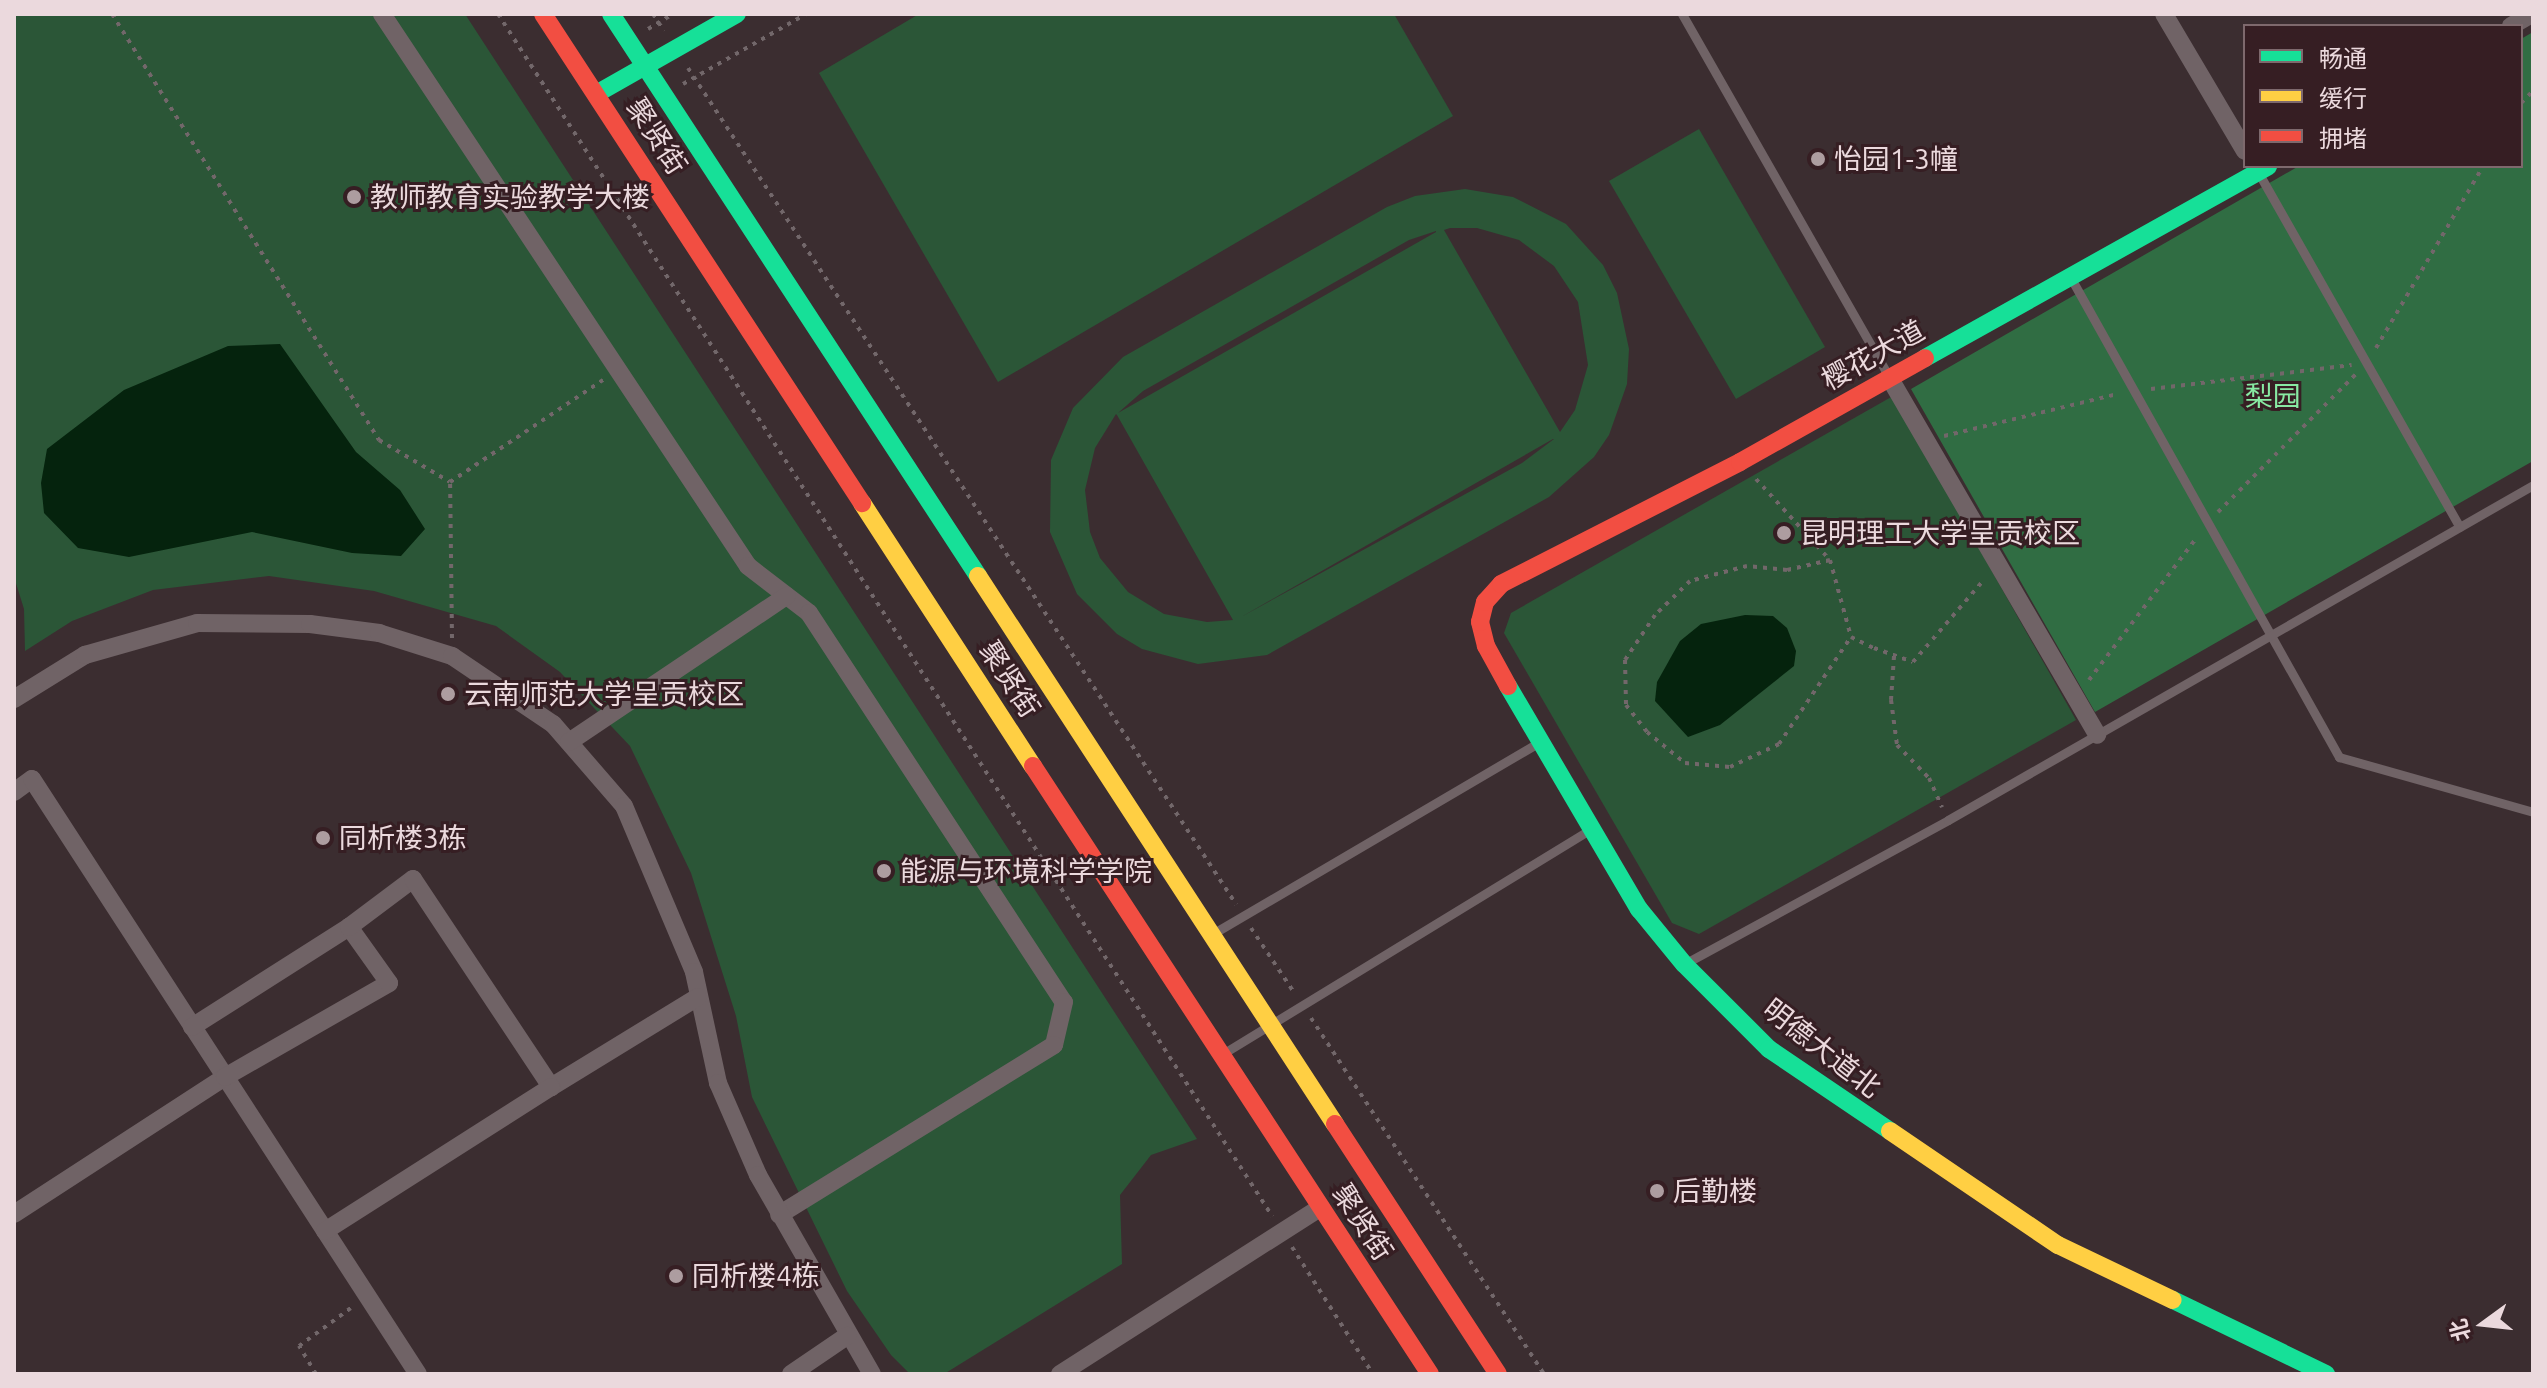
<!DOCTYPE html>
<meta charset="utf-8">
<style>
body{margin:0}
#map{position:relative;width:2547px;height:1388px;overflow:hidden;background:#3b2d30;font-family:Ubuntu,"Noto Sans SC",sans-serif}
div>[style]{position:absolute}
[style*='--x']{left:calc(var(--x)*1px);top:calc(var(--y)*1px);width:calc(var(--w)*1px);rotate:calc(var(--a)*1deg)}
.green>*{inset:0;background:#2b5637}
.forest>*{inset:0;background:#306d43}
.water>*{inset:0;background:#05230d}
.path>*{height:4px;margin-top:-2px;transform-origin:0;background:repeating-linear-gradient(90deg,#72676a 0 4px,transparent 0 10px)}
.lane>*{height:9px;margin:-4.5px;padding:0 4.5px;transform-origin:4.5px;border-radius:4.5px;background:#706366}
.street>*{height:18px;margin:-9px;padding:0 9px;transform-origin:9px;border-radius:9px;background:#706366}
.fast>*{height:18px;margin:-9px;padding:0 9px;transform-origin:9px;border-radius:9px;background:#16e098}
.slow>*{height:18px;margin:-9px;padding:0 9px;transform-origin:9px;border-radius:9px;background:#ffcf43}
.jam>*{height:18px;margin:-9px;padding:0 9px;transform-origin:9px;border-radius:9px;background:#f24e42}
.dots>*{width:22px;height:22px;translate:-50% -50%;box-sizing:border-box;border:4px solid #361e23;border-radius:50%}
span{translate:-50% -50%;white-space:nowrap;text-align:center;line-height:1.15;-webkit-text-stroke:6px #361e23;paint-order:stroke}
.street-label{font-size:28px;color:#ebd9dd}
.poi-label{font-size:28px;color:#ebd9dd}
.left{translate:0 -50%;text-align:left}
.park-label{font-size:28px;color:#88eaa3}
.frame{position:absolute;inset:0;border:16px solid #ebd9dd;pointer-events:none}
.legend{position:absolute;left:2243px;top:24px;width:280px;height:144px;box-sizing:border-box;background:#361e23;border:2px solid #7e696d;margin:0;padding:10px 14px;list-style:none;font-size:24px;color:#ebd9dd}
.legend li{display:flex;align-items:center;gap:16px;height:40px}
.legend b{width:40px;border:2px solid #7e696d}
.north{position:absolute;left:2443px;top:1284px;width:80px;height:80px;-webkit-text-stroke:6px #361e23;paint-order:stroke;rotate:255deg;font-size:22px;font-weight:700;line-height:32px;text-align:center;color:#ebd9dd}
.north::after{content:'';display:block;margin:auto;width:28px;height:36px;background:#ebd9dd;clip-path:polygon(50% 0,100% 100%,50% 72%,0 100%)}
</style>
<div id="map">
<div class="green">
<i style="clip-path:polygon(14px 14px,465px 14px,1197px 1139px,1151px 1155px,1120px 1195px,1122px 1264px,944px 1374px,910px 1374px,891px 1355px,847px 1291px,752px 1097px,736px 1016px,691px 873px,630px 746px,560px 672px,496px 626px,374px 591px,269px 576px,153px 590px,72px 621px,25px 651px,24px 609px,14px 577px)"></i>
<i style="clip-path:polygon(919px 14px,1394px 14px,1453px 116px,998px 382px,819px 73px)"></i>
<i style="clip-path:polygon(1699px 129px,1825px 347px,1736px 399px,1609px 181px)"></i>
<i style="clip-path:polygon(evenodd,1465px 189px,1513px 197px,1566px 224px,1603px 265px,1617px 293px,1629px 349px,1627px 384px,1609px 435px,1594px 457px,1549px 497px,1267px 655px,1198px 664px,1142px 649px,1117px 634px,1077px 594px,1050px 532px,1051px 460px,1073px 408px,1123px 357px,1387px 207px,1415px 196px,1465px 189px,1450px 228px,1477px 228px,1519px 240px,1554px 266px,1578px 302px,1588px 365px,1575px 410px,1560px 432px,1444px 230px,1450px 228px,1465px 189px,1436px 231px,1436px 232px,1118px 413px,1143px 391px,1409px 240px,1436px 231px,1465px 189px,1116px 414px,1117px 415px,1233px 620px,1207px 622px,1164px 614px,1128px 592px,1100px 558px,1090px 532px,1085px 490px,1095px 448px,1116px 414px,1465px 189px,1554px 439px,1522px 463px,1241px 617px,1553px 439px,1554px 439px)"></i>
<i style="clip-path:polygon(1893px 396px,2076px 720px,1699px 934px,1672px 923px,1504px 633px,1511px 613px)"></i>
</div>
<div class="forest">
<i style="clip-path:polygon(2533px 32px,2533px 461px,2095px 712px,1911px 389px,2299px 166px,2521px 166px,2521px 39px)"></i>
</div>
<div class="water">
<i style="clip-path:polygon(280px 344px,356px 452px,400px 490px,425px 529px,401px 556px,352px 553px,252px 532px,129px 557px,78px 548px,44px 513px,41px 483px,47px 449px,124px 390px,228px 346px)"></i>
<i style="clip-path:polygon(1745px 615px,1773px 616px,1787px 628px,1796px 651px,1794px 666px,1720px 725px,1688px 737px,1655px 701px,1657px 682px,1680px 641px,1701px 624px)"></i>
</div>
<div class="path">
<i style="--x:112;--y:14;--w:503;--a:57.92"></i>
<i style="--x:379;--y:440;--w:82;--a:30.6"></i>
<i style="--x:498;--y:14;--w:1430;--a:57.22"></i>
<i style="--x:653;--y:14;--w:20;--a:57"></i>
<i style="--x:648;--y:29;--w:29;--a:-31"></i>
<i style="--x:688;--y:68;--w:1000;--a:56.76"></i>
<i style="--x:683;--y:84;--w:142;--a:-29.6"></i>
<i style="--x:2521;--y:103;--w:17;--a:-45"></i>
<i style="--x:2376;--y:348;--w:211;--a:-59.5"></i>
<i style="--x:2151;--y:389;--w:202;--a:-6.8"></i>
<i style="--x:1944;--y:436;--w:179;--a:-13.6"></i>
<i style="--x:1756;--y:479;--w:110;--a:47.6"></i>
<i style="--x:1830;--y:560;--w:80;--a:74.7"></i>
<i style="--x:1851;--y:637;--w:25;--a:26"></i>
<i style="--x:1874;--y:648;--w:41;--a:19.7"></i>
<i style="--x:1913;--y:662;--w:107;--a:-49.2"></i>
<i style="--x:2218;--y:512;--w:195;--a:-45"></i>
<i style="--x:1830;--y:560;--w:44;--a:166.9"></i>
<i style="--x:1787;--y:570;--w:40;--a:-174.3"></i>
<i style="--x:1747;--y:566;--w:59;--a:165.3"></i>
<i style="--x:1690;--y:581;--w:49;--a:135.8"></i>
<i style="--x:1655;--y:615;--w:54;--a:123.7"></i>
<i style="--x:1625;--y:660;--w:45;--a:88.7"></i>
<i style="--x:1626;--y:705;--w:34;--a:52"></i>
<i style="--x:1647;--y:732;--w:49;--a:39.2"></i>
<i style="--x:1685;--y:763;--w:45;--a:5.1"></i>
<i style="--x:1730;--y:767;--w:54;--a:-25.1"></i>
<i style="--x:1779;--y:744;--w:129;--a:-56.1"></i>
<i style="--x:452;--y:638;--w:156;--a:-90.7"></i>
<i style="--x:450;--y:482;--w:184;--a:-33.7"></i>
<i style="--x:1894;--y:656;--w:44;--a:93.9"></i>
<i style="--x:1891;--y:700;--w:45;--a:82.4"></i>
<i style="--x:1897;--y:745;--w:46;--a:45.9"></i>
<i style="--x:1929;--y:778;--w:32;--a:66"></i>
<i style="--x:2089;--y:680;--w:179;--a:-52.9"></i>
<i style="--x:1251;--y:928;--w:79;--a:56.3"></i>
<i style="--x:1311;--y:1018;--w:425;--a:56.8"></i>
<i style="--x:1292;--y:1247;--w:151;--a:57.5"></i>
<i style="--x:316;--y:1374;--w:33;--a:-121"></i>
<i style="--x:299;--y:1346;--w:64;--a:-36.2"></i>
</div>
<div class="lane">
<i style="--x:1682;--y:14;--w:418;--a:60.3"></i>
<i style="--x:2258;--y:172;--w:408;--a:60.4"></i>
<i style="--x:2072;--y:280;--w:547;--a:60.76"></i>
<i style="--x:2339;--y:757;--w:202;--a:15.8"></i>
<i style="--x:1214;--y:933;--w:373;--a:-30.4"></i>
<i style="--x:1686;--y:963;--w:298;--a:-28.6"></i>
<i style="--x:1948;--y:820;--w:674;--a:-29.8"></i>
<i style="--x:1224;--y:1053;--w:429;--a:-31.4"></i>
</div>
<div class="street">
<i style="--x:382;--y:14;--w:662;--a:56.45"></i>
<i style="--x:748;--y:566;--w:77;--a:37.6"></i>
<i style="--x:809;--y:613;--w:465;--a:56.8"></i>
<i style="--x:1064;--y:1002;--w:44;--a:103.1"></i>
<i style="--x:1054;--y:1045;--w:323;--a:148.3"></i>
<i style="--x:2164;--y:14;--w:159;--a:59.4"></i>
<i style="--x:2511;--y:26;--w:24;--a:-30"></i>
<i style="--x:1889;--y:377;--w:414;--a:59.8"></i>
<i style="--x:14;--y:699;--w:84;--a:-31.8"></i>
<i style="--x:85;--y:655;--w:116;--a:-15.9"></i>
<i style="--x:197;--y:623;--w:113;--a:0.5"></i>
<i style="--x:310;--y:624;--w:70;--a:7.4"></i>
<i style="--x:379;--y:633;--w:77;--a:17.5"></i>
<i style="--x:452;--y:656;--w:122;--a:34"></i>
<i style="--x:553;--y:724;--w:108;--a:49.1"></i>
<i style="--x:624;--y:806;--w:180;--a:67.1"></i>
<i style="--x:694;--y:972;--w:114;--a:77.8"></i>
<i style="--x:718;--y:1083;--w:100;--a:66.5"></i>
<i style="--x:758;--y:1175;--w:229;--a:60.2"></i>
<i style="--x:569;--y:742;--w:262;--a:-33.9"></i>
<i style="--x:14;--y:792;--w:22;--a:-36"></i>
<i style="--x:32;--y:779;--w:709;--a:57.03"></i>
<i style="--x:192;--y:1027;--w:186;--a:-32.5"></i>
<i style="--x:551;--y:1087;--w:172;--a:-31.5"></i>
<i style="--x:14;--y:1214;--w:252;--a:-33"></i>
<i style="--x:225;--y:1077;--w:189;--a:-29.8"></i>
<i style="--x:389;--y:983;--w:69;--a:-125.5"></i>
<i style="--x:349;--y:927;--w:80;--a:-36.9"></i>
<i style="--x:413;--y:879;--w:250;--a:56.4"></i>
<i style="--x:551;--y:1087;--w:268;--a:147.5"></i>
<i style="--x:791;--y:1374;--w:68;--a:-34.2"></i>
<i style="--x:1060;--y:1374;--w:308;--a:-32.6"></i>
</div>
<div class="fast">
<i style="--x:611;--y:14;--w:671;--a:56.85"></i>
<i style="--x:596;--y:94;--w:162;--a:-29.6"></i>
<i style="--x:1925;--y:358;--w:393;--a:-29.2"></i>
<i style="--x:1508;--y:686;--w:259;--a:59.6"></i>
<i style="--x:1639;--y:909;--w:71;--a:50.7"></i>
<i style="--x:1684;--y:964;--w:120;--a:45"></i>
<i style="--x:1769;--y:1049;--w:146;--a:34.1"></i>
<i style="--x:2173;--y:1300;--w:170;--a:25.8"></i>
</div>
<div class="slow">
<i style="--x:862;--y:503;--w:314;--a:57"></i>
<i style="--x:978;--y:576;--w:654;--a:56.92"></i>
<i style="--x:1890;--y:1131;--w:203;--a:34.2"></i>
<i style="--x:2058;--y:1245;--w:127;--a:25.6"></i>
</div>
<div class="jam">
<i style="--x:543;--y:14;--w:584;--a:56.88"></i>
<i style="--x:1508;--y:686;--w:46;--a:-118.8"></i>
<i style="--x:1486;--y:646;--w:25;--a:-104"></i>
<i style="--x:1480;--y:622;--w:21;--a:-76"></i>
<i style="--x:1485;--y:602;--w:24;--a:-48"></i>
<i style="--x:1501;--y:584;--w:268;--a:-27"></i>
<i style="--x:1740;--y:462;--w:212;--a:-29.3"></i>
<i style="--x:1033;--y:766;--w:726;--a:56.86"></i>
<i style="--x:1335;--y:1124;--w:298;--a:56.9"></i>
</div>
<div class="dots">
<i style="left:1818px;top:159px;background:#ad9da0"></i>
<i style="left:354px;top:197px;background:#ad9da0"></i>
<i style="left:1784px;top:533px;background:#ad9da0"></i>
<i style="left:448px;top:694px;background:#ad9da0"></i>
<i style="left:323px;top:838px;background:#ad9da0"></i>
<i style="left:884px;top:871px;background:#ad9da0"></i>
<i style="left:1657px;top:1191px;background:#ad9da0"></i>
<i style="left:676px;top:1276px;background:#ad9da0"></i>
</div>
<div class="street-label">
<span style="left:657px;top:136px;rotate:57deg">聚贤街</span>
<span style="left:1873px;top:355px;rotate:-29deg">樱花大道</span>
<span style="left:1010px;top:679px;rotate:57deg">聚贤街</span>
<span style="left:1822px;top:1048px;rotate:38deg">明德大道北</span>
<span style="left:1363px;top:1222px;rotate:57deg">聚贤街</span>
</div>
<div class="poi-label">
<span class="left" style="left:1834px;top:159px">怡园1-3幢</span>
<span class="left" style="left:370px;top:197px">教师教育实验教学大楼</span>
<span class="left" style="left:1800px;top:533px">昆明理工大学呈贡校区</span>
<span class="left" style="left:464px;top:694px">云南师范大学呈贡校区</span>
<span class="left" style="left:339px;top:838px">同析楼3栋</span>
<span class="left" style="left:900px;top:871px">能源与环境科学学院</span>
<span class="left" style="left:1673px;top:1191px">后勤楼</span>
<span class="left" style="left:692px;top:1276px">同析楼4栋</span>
</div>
<div class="park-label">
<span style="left:2273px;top:396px">梨园</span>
</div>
<div class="frame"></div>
<ul class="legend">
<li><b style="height:10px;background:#16e098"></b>畅通</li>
<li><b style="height:10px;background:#ffcf43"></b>缓行</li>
<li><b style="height:10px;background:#f24e42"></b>拥堵</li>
</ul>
<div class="north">北</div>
</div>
